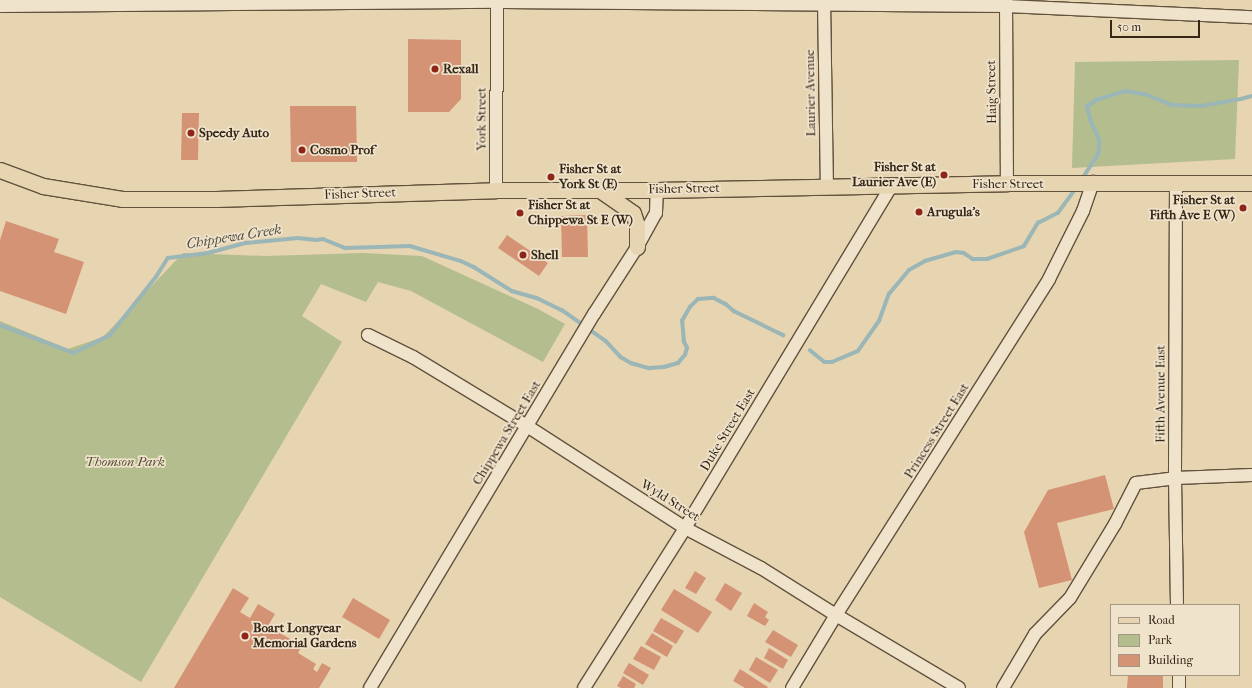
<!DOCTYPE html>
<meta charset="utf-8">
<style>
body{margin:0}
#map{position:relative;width:1252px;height:688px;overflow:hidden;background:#e7d4b1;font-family:"IM FELL French Canon",serif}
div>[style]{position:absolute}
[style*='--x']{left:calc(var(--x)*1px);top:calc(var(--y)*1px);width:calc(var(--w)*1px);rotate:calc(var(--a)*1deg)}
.green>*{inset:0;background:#b3bd8e}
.stream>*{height:3.5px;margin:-1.75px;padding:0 1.75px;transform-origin:1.75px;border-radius:1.75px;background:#9bb6b6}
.building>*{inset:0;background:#d59376}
.roads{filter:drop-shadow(1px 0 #62523d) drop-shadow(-1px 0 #62523d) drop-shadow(0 1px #62523d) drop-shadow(0 -1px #62523d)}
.minor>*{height:12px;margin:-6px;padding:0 6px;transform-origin:6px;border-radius:6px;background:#efe3cc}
.major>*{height:15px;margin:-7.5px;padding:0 7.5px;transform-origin:7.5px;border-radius:7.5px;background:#e7d4b1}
.dots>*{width:11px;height:11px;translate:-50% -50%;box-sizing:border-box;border:2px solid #efe3cc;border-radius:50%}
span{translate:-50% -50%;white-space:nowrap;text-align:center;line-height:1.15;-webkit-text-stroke:3.5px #efe3cc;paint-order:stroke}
.poi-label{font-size:13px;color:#352616;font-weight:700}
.left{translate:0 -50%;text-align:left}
.right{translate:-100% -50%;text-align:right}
.street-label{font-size:13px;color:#352616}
.park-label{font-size:13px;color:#544c34;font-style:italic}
.water-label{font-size:14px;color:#4e4a3e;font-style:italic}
.legend{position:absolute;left:1110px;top:604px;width:130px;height:72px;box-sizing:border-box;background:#efe3cc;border:1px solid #a59783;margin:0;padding:5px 7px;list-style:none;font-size:12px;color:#352616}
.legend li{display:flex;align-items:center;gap:8px;height:20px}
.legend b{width:20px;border:1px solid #a59783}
.scale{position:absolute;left:1110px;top:20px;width:90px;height:18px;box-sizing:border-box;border:2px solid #352616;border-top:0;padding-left:5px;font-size:12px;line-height:14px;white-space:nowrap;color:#352616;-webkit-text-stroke:3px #efe3cc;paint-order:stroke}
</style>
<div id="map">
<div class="green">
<i style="clip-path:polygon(1239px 60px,1235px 159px,1072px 168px,1075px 62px)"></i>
<i style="clip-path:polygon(183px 253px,266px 256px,363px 253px,422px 256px,538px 309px,565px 324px,543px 362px,411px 291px,378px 282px,366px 302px,321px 284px,302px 316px,342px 342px,141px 682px,0 597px,0 321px,68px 349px,103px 337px)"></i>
</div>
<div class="stream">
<i style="--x:1082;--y:179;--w:30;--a:-57"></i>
<i style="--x:1098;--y:154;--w:5;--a:-79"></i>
<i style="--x:1099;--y:149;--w:9;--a:-90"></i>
<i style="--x:1099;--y:140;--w:20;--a:-114"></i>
<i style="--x:1091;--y:122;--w:16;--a:-105"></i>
<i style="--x:1087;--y:107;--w:11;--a:-38"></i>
<i style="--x:1096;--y:100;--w:30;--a:-17"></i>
<i style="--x:1125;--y:91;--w:20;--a:9"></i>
<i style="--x:1145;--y:94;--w:29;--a:22"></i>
<i style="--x:1172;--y:105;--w:29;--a:2"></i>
<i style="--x:1201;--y:106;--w:41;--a:-9.9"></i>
<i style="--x:1241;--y:99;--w:11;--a:-15"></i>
<i style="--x:0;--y:325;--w:79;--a:20.7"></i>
<i style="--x:74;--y:353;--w:40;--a:-26.6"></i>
<i style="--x:110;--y:335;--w:74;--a:-51.6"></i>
<i style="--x:156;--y:277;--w:22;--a:-58"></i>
<i style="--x:168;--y:258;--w:40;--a:-7.1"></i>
<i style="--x:208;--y:253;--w:39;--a:-15"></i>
<i style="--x:246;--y:243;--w:52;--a:-5.5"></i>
<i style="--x:298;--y:238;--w:18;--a:6"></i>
<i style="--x:316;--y:240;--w:7;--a:-8"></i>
<i style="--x:323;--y:239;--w:24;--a:22"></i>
<i style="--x:345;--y:248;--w:65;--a:-1.8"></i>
<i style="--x:410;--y:246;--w:53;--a:16.4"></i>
<i style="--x:461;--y:261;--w:14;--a:25"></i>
<i style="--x:474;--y:267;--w:45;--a:32.3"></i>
<i style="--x:512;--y:291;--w:26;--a:16"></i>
<i style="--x:537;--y:298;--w:28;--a:26"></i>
<i style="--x:562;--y:310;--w:54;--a:35.2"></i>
<i style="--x:606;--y:341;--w:22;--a:47"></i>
<i style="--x:621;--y:357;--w:12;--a:31"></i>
<i style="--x:631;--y:363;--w:19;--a:16"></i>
<i style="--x:649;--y:368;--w:15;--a:-4"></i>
<i style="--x:664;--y:367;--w:15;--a:-16"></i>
<i style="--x:678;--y:363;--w:11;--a:-49"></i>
<i style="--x:685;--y:355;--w:7;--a:-74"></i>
<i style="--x:687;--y:348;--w:7;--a:-117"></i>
<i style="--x:684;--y:342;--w:21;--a:-95"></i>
<i style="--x:682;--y:321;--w:16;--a:-60"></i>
<i style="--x:690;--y:307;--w:11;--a:-45"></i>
<i style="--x:698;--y:299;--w:16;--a:-4"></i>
<i style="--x:714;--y:298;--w:13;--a:27"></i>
<i style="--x:726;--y:304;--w:11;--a:41"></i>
<i style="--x:734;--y:311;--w:55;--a:26.1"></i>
<i style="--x:810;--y:350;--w:19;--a:39"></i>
<i style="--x:825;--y:362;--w:7;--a:0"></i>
<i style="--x:832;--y:362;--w:28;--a:-23"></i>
<i style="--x:858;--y:351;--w:37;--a:-55"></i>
<i style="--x:879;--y:321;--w:29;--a:-70"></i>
<i style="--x:889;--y:294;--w:31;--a:-50"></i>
<i style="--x:909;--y:270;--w:18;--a:-29"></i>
<i style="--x:925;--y:261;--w:32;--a:-16"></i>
<i style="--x:956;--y:252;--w:8;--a:7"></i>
<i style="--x:964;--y:253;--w:11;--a:34"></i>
<i style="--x:973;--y:259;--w:14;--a:0"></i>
<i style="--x:987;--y:259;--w:39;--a:-19"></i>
<i style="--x:1024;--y:246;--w:27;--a:-59"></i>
<i style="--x:1038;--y:223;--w:22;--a:-27"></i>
<i style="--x:1058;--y:213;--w:31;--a:-54"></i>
</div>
<div class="building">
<i style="clip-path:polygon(408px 39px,461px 40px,461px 99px,449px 112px,408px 112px)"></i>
<i style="clip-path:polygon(290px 106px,356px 106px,357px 162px,291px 162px)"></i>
<i style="clip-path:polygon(182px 113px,199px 113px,198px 160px,181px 160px)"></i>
<i style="clip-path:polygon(587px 215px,588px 257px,562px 257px,561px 216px)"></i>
<i style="clip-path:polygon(6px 221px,59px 239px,54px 252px,84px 262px,66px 314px,0 291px,0 240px)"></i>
<i style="clip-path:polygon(507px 235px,548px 263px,539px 276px,498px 248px)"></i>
<i style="clip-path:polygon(1105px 475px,1114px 509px,1057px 523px,1072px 580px,1039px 588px,1024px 532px,1048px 490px)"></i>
<i style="clip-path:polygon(695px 571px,706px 578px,696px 594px,685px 588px)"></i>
<i style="clip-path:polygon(725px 583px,742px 593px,731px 611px,715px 600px)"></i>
<i style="clip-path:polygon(233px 588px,249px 598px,240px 612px,250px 618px,258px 604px,275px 614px,268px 626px,302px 646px,298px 653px,316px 664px,313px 669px,317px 672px,322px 663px,331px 668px,319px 688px,174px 688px)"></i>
<i style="clip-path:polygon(674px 589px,712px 612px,698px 633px,661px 610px)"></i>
<i style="clip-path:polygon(353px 598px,390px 620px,379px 639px,342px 617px)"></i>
<i style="clip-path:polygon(754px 603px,768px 612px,765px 617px,769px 620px,765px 626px,747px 616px)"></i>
<i style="clip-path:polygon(661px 618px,684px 631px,676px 644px,653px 631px)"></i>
<i style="clip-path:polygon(773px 630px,798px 645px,791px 657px,765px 642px)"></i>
<i style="clip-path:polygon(652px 633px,673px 646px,667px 657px,645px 644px)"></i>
<i style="clip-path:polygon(641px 646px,661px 657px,654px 670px,633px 659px)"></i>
<i style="clip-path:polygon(769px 648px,788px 660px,783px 669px,764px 658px)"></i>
<i style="clip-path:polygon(756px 657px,778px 670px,770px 683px,749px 670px)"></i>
<i style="clip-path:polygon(629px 663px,649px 675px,643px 685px,623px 673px)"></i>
<i style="clip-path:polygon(740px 669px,768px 687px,767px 688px,745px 688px,733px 681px)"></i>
<i style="clip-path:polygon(1128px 675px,1163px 675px,1163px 688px,1127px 688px)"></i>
<i style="clip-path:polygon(623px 676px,636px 684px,634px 688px,621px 688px,617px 686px)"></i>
</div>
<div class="roads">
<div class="minor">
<i style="--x:824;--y:0;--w:186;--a:89.1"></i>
<i style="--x:1006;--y:0;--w:183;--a:89.7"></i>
<i style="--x:0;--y:6;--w:497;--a:-0.5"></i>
<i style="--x:497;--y:2;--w:509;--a:0.45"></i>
<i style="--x:1006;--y:6;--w:246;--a:2.6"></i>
<i style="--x:1176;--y:182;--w:296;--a:90.2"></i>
<i style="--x:1175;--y:478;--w:127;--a:89.1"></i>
<i style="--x:496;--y:190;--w:190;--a:-89.7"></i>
<i style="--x:368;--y:335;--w:50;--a:26.1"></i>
<i style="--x:413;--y:357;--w:133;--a:31.2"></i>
<i style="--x:527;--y:426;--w:188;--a:32.8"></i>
<i style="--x:685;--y:528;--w:86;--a:27.8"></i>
<i style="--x:761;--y:568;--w:89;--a:32.1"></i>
<i style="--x:836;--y:615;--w:143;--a:30.7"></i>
<i style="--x:1179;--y:675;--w:13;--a:90"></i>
<i style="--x:370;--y:688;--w:436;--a:-59.1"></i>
<i style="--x:594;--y:314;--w:80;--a:-57.3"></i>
<i style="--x:637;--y:247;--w:39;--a:-61"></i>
<i style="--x:656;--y:213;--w:23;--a:-88"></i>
<i style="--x:584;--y:688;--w:189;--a:-57.7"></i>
<i style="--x:685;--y:528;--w:401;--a:-58.9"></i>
<i style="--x:792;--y:688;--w:85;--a:-58.9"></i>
<i style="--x:836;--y:615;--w:398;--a:-57.6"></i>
<i style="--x:1049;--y:279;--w:76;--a:-63.4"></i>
<i style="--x:1083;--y:211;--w:31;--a:-71"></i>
<i style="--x:1003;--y:688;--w:63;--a:-59.3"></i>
<i style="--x:1035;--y:634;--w:50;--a:-45.8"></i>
<i style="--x:1070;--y:598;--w:87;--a:-58.7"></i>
<i style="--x:1115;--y:524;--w:46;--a:-62.9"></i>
<i style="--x:1136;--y:483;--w:39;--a:-7"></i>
<i style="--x:1175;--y:478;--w:77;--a:-2.2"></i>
</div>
<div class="major">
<i style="--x:0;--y:170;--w:46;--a:20.4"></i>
<i style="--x:43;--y:186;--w:80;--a:9.3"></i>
<i style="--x:122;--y:199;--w:94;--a:0"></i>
<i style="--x:216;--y:199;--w:280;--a:-1.8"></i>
<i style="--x:496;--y:190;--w:161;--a:0"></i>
<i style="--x:657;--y:190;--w:350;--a:-1.1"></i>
<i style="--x:1007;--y:183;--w:245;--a:0"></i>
<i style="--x:600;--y:190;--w:40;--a:34.9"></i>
<i style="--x:633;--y:213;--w:13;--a:72"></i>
<i style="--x:637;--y:225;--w:22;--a:90"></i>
</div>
</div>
<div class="dots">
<i style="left:435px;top:69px;background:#8f2418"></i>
<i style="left:191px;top:133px;background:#8f2418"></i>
<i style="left:302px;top:150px;background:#8f2418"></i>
<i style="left:944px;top:175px;background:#8f2418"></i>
<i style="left:551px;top:177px;background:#8f2418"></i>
<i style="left:1243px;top:208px;background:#8f2418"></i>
<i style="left:919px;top:212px;background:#8f2418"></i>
<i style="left:520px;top:213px;background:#8f2418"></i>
<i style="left:523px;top:255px;background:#8f2418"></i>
<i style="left:245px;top:636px;background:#8f2418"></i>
</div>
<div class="poi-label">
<span class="left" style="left:443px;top:69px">Rexall</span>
<span class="left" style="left:199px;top:133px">Speedy Auto</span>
<span class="left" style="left:310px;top:150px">Cosmo Prof</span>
<span class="right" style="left:936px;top:175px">Fisher St at<br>Laurier Ave (E)</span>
<span class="left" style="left:559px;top:177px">Fisher St at<br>York St (E)</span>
<span class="right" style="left:1235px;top:208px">Fisher St at<br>Fifth Ave E (W)</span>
<span class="left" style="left:528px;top:213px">Fisher St at<br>Chippewa St E (W)</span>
<span class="left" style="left:927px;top:212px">Arugula’s</span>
<span class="left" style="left:531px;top:255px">Shell</span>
<span class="left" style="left:253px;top:636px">Boart Longyear<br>Memorial Gardens</span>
</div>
<div class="street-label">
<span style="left:992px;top:92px;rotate:-91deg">Haig Street</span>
<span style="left:811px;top:93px;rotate:-91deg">Laurier Avenue</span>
<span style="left:482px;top:119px;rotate:-90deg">York Street</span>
<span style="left:1008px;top:184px">Fisher Street</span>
<span style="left:684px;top:189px;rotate:-1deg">Fisher Street</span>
<span style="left:360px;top:194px;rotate:-2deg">Fisher Street</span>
<span style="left:1161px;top:394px;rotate:-90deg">Fifth Avenue East</span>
<span style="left:728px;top:430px;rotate:-59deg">Duke Street East</span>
<span style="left:937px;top:431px;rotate:-58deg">Princess Street East</span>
<span style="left:507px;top:433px;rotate:-59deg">Chippewa Street East</span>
<span style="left:670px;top:501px;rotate:32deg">Wyld Street</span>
</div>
<div class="park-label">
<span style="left:125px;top:462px">Thomson Park</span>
</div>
<div class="water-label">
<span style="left:234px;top:237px;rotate:-9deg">Chippewa Creek</span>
</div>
<ul class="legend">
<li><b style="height:5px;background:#e7d4b1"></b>Road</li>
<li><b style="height:11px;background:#b3bd8e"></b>Park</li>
<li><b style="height:11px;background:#d59376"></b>Building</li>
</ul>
<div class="scale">50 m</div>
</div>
